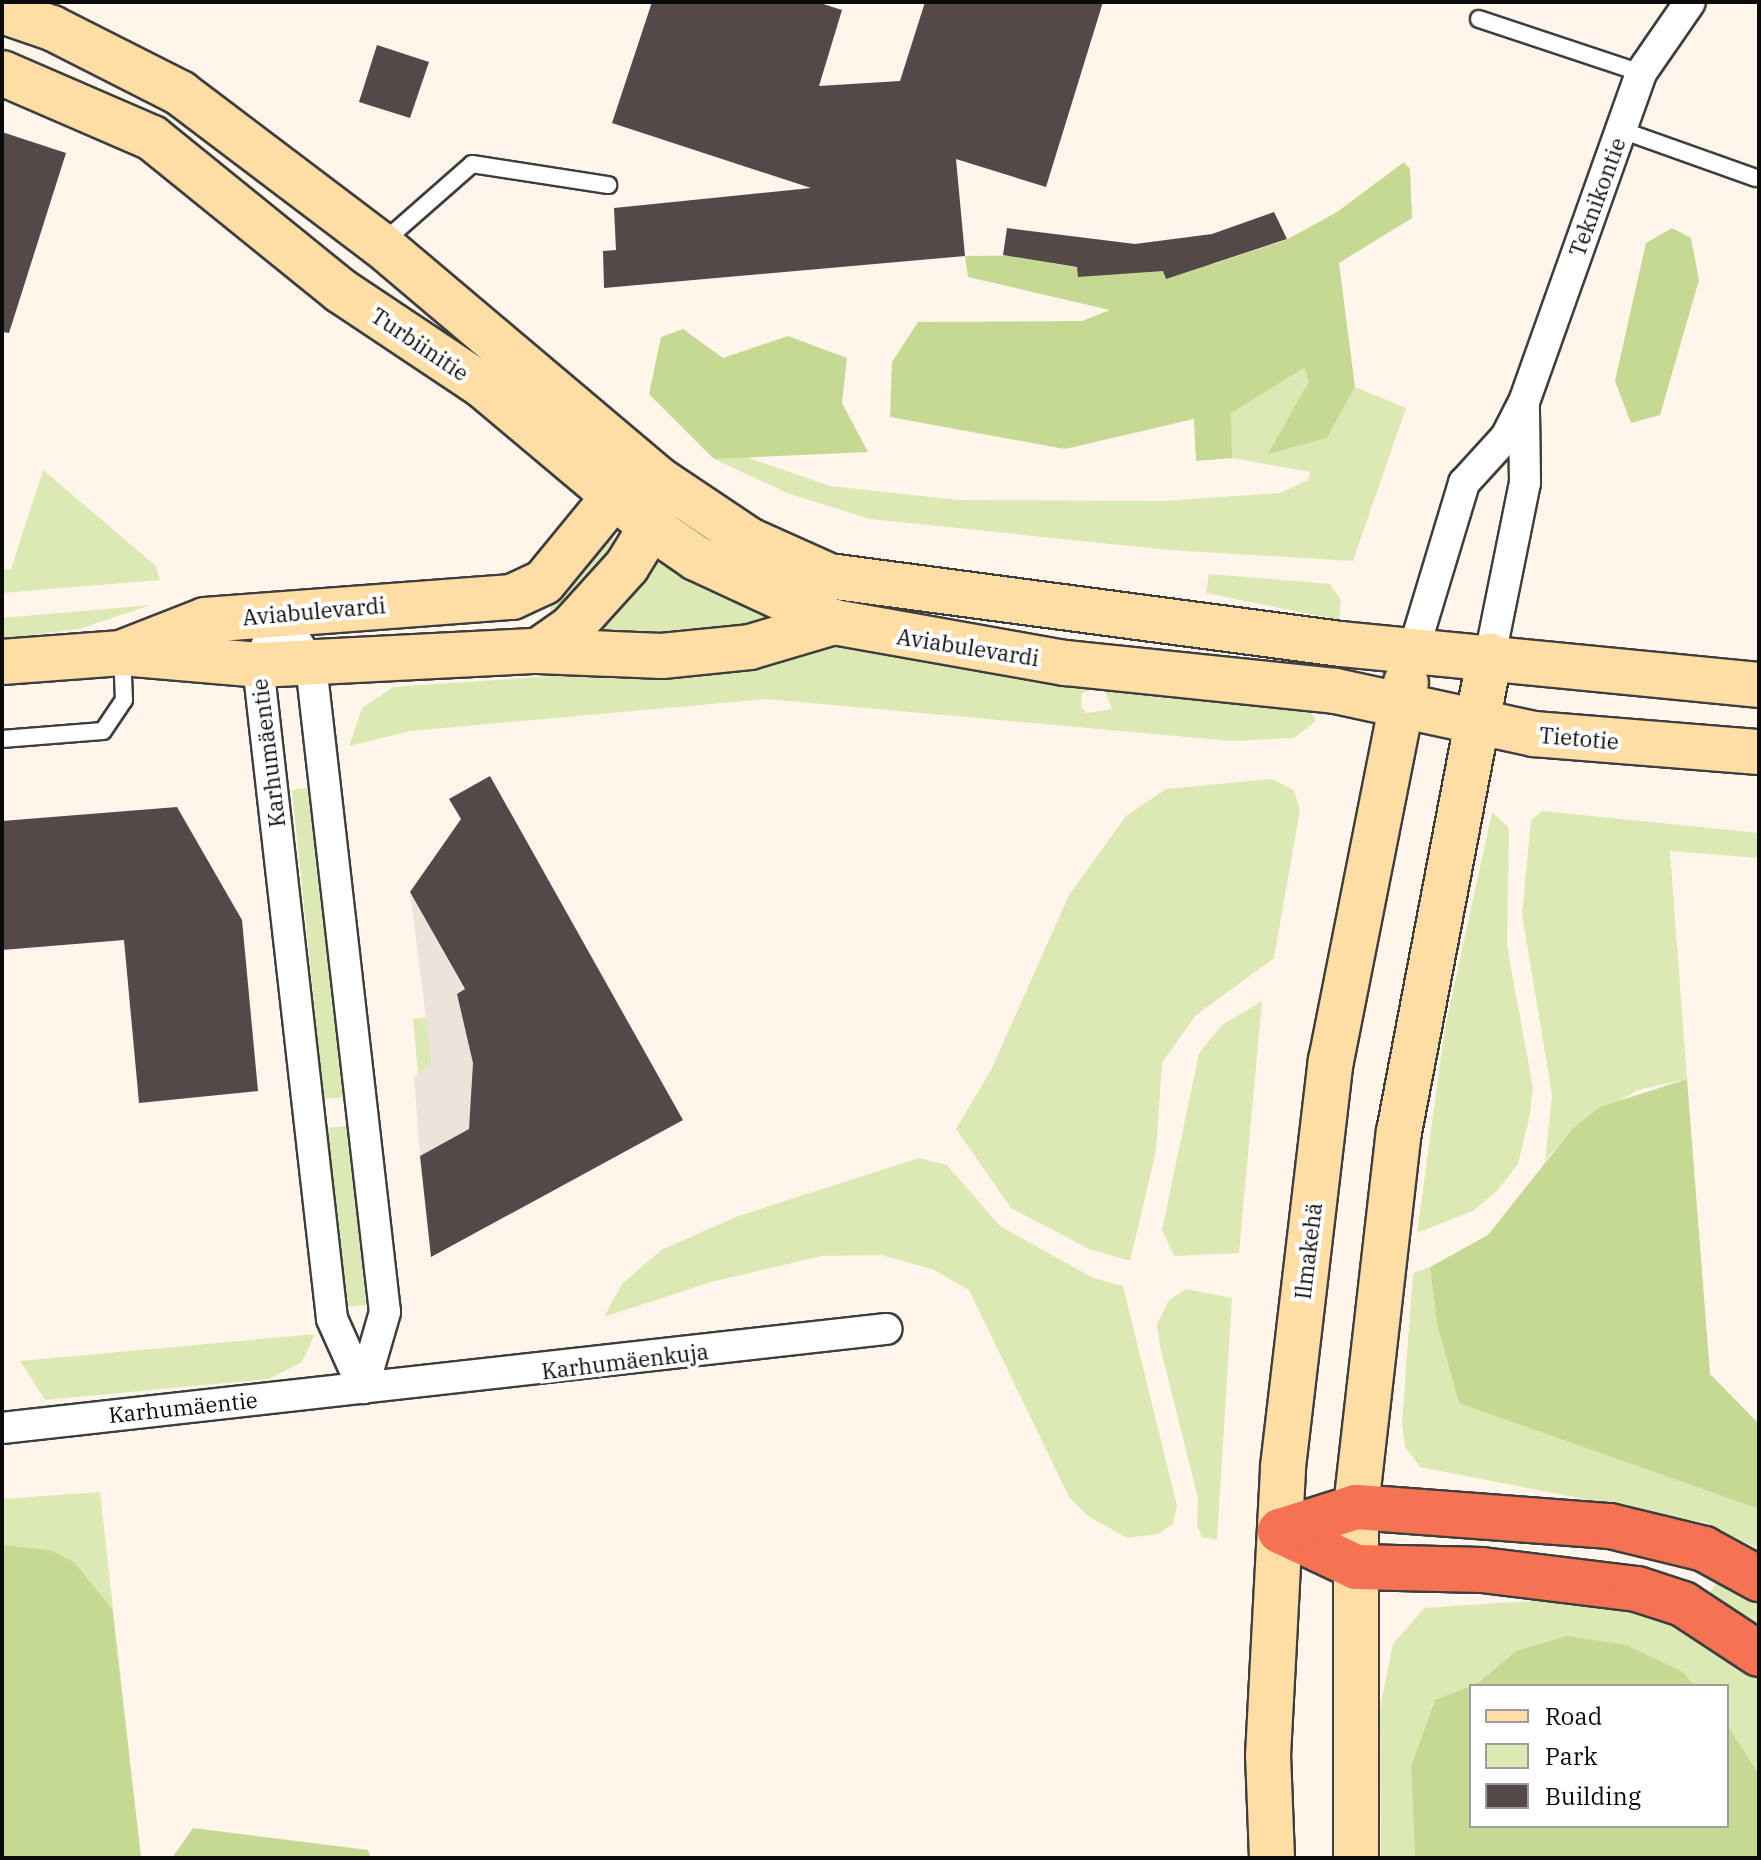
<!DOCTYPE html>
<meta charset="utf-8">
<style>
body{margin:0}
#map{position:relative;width:1761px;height:1860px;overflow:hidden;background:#fff5ea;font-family:"IBM Plex Serif",serif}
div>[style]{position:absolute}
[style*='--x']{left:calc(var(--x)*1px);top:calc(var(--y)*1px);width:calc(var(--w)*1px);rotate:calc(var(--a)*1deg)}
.green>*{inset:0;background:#dde9b4}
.forest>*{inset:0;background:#c5d993}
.plaza>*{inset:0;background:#ede3da}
.building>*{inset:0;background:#544948}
.roads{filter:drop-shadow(2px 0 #3e3e3e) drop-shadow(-2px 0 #3e3e3e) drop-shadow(0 2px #3e3e3e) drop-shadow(0 -2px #3e3e3e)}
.lane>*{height:16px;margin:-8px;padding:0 8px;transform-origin:8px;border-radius:8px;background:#fff}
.street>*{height:30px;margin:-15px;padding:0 15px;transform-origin:15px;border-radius:15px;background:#fff}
.secondary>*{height:44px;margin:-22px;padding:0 22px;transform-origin:22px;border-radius:22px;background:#ffdea5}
.highway>*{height:44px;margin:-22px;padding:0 22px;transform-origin:22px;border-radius:22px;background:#f57352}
span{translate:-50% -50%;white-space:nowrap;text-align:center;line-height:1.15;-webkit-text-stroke:8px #fff;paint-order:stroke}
.street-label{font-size:22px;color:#0b0b0b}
.frame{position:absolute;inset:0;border:4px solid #0b0b0b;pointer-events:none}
.legend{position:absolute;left:1469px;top:1684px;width:260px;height:144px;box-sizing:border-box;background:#fff;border:2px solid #9d9d9d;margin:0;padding:10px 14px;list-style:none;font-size:24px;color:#0b0b0b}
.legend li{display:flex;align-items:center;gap:16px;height:40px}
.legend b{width:40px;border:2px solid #9d9d9d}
</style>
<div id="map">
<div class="green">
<i style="clip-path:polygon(1304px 368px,1309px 381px,1269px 453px,1327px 438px,1355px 387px,1406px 408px,1353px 561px,1169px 550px,870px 519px,787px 493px,714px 459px,746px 457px,830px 486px,958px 500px,1164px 501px,1280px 493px,1308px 480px,1310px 472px,1232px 458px,1230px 413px)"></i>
<i style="clip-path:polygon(43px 470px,156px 566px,160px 580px,2px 593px,2px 570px,11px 569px)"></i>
<i style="clip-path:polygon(613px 537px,616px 546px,553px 615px,549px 604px)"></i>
<i style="clip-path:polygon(655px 554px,771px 612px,773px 620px,602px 644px,594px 630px)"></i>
<i style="clip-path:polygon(1209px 574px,1330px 584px,1341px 600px,1339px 620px,1206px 593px)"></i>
<i style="clip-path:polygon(151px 605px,79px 629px,2px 639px,2px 618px)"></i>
<i style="clip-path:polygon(evenodd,830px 642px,1310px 709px,1316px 721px,1294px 738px,1232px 741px,766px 699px,411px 731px,349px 746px,362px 708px,393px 687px,595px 673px,830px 642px,1093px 688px,1105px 691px,1112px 709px,1087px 713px,1081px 707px,1082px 693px,1093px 688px)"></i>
<i style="clip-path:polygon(1271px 779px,1294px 790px,1300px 810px,1274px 958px,1195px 1016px,1162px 1063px,1156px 1151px,1130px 1261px,1089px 1249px,1011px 1208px,956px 1129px,991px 1070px,1069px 895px,1126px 816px,1166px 789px)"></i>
<i style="clip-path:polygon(314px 787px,346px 1097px,324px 1099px,292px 790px)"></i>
<i style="clip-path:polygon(1542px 811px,1759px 833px,1759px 858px,1670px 851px,1687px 1079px,1638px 1090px,1572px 1129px,1545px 1161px,1552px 1095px,1522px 914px,1531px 820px)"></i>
<i style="clip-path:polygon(1492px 812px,1509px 828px,1507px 946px,1533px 1088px,1529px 1119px,1518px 1164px,1497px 1191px,1473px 1211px,1417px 1233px,1445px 1028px)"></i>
<i style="clip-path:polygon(1262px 1001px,1239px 1253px,1174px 1256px,1162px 1230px,1199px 1053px,1222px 1025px)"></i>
<i style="clip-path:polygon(428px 1017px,432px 1066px,418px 1074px,413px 1019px)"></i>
<i style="clip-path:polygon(348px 1126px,366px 1305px,344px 1307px,326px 1128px)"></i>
<i style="clip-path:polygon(919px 1158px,947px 1165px,1000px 1226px,1093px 1278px,1123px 1286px,1177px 1506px,1173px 1524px,1158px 1534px,1127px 1538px,1088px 1516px,1069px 1497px,969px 1290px,934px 1270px,882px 1255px,822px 1256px,711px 1282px,604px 1317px,622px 1284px,661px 1250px,738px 1216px)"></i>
<i style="clip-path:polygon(1430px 1267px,1437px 1324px,1548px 1434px,1759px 1509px,1759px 1549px,1706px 1523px,1420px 1467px,1405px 1447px,1402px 1423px,1413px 1273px)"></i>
<i style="clip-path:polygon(1186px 1289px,1232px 1298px,1217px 1540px,1202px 1537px,1197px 1526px,1198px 1498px,1160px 1346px,1157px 1324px,1169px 1300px)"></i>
<i style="clip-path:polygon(315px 1334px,302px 1362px,269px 1379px,45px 1400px,20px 1361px)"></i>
<i style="clip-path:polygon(100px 1492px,141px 1858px,2px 1858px,2px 1499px)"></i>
<i style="clip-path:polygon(1716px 1583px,1759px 1603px,1759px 1630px,1706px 1599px)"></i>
<i style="clip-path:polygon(1561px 1599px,1670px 1620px,1753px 1672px,1759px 1680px,1759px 1774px,1727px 1724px,1727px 1686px,1695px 1686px,1683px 1672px,1516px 1651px,1478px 1683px,1435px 1700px,1411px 1766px,1415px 1858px,1381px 1858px,1380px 1708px,1393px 1644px,1424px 1608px)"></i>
</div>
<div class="forest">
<i style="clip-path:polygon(1404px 162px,1410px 169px,1412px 218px,1339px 263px,1355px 387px,1327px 438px,1268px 454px,1309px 381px,1304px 368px,1231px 413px,1232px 458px,1196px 461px,1194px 419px,1065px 449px,890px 417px,892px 362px,918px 322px,1082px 321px,1110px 310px,968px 277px,965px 256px,1053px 255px,1051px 263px,1099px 271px,1213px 264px,1286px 240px,1337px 212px)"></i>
<i style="clip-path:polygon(1672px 228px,1691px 238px,1699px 280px,1660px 415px,1631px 423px,1615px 381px,1646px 243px)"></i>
<i style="clip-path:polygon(683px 329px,723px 358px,788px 336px,847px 358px,842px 403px,868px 452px,714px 459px,649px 394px,661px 337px)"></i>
<i style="clip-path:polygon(1687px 1079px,1710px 1374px,1759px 1424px,1759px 1509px,1459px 1403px,1437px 1324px,1430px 1267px,1488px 1235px,1572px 1129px,1600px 1107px)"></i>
<i style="clip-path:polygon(2px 1545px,50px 1550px,74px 1562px,112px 1609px,141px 1858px,2px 1858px)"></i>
<i style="clip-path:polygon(1567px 1636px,1626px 1645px,1683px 1672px,1695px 1686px,1471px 1686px,1471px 1826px,1727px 1826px,1727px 1724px,1759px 1774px,1759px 1858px,1415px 1858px,1411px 1766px,1435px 1700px,1478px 1683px,1516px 1651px)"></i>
<i style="clip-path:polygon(193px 1828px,368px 1850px,371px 1858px,172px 1858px)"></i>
</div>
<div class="plaza">
<i style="clip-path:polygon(410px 892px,525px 1099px,420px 1156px,414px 1076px,432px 1065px)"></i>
</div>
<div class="building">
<i style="clip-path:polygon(652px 2px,817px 2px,842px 10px,819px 86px,900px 81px,925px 2px,1103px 2px,1046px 187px,956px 159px,965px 256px,604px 288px,603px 251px,616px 250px,614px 208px,811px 188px,612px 123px)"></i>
<i style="clip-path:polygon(377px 45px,429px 62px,410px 118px,359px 102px)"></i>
<i style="clip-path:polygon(2px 132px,66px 153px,9px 333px,2px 332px)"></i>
<i style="clip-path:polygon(1274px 212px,1287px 239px,1166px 279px,1163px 271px,1078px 277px,1077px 267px,1003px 255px,1007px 228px,1135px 244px,1212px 234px)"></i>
<i style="clip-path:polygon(490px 776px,683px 1120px,431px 1257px,420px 1156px,469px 1129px,473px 1063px,457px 994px,465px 989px,410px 892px,461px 819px,449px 799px)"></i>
<i style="clip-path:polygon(177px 807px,242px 920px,258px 1091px,139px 1103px,124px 940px,2px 950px,2px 821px)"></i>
</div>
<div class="roads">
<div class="lane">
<i style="--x:1479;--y:19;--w:171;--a:18.4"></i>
<i style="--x:1621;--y:130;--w:143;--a:19.6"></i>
<i style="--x:381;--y:244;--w:121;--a:-41.3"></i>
<i style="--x:472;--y:164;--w:138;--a:8.8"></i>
<i style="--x:2;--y:739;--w:101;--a:-4.5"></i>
<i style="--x:103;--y:731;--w:37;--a:-56"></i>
<i style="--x:124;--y:700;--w:47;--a:-92.4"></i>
</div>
<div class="street">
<i style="--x:280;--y:614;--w:60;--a:58.7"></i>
<i style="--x:311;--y:665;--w:651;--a:83.48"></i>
<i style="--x:385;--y:1312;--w:79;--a:106.1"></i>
<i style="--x:280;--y:614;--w:56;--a:113.3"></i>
<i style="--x:258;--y:665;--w:658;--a:83.54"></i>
<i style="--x:332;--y:1319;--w:76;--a:65.8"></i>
<i style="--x:1413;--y:652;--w:177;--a:-73.2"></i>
<i style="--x:1464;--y:483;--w:62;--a:-47.6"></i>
<i style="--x:1506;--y:437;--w:39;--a:-63"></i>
<i style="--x:1524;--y:402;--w:349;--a:-70.4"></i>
<i style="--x:1641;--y:73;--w:86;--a:-55.4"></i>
<i style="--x:1490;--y:656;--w:177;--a:-78.6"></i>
<i style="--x:1525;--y:483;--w:75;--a:-90.8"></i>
<i style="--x:2;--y:1428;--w:890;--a:-6.39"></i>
</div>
<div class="secondary">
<i style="--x:2;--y:11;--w:53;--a:18.8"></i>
<i style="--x:52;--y:28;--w:144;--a:26.9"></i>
<i style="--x:180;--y:93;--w:251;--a:37.1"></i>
<i style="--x:380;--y:244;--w:364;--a:40.2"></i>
<i style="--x:658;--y:479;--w:110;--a:33.8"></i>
<i style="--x:749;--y:540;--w:88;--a:24.2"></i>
<i style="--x:829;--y:576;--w:516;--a:7.57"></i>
<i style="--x:1341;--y:644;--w:420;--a:5.6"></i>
<i style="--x:2;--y:73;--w:163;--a:23.4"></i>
<i style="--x:152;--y:138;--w:243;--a:39"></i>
<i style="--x:341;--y:291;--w:169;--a:33.7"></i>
<i style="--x:482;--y:385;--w:221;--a:40"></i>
<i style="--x:651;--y:527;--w:55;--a:34.6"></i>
<i style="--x:696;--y:558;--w:152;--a:24.9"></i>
<i style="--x:126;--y:651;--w:85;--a:-21.4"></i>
<i style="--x:205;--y:620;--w:308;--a:-4.3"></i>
<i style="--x:512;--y:597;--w:35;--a:-25"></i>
<i style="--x:544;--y:582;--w:107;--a:-50.7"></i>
<i style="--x:612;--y:499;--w:27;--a:-24"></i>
<i style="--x:538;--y:651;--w:40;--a:-34.9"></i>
<i style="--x:571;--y:628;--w:84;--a:-47.9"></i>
<i style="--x:627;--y:566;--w:46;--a:-58.4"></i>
<i style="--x:651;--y:527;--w:29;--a:-82"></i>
<i style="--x:2;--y:662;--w:120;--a:-4.3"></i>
<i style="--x:122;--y:653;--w:137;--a:5"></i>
<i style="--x:258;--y:665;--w:280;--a:-2.9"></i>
<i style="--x:538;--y:651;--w:124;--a:2.3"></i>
<i style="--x:662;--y:656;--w:88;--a:-5.8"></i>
<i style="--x:750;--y:647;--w:88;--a:-16.6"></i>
<i style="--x:834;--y:622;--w:235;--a:10.1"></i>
<i style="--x:1065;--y:663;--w:271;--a:5.9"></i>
<i style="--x:1335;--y:691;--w:204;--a:12.2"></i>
<i style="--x:1534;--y:734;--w:226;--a:4.6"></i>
<i style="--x:1272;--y:1858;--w:102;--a:-92.2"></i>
<i style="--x:1268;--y:1756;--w:289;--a:-87"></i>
<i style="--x:1283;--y:1467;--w:409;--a:-83.3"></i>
<i style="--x:1331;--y:1061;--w:386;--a:-78.8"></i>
<i style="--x:1356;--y:1858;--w:351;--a:-90"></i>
<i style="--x:1356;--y:1507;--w:377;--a:-83.5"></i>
<i style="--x:1399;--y:1132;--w:485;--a:-79.2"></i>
</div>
<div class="highway">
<i style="--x:1280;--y:1531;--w:84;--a:25.3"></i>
<i style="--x:1356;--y:1567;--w:126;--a:1.4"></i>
<i style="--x:1482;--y:1570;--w:156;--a:7"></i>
<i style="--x:1637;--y:1589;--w:48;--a:18.1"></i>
<i style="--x:1683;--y:1604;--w:91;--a:33.3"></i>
<i style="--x:1280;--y:1531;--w:80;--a:-17.5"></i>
<i style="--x:1356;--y:1507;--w:255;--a:4.3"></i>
<i style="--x:1610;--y:1526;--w:97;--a:13.7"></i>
<i style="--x:1704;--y:1549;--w:63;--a:28.6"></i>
</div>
</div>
<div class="street-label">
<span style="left:1597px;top:197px;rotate:-70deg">Teknikontie</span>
<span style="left:420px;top:344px;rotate:34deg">Turbiinitie</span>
<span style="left:314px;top:611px;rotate:-5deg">Aviabulevardi</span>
<span style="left:968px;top:647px;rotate:9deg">Aviabulevardi</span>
<span style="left:1579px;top:738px;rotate:5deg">Tietotie</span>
<span style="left:268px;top:753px;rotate:-97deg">Karhumäentie</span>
<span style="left:1308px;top:1251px;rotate:-83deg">Ilmakehä</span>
<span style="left:625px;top:1361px;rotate:-7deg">Karhumäenkuja</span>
<span style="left:183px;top:1407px;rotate:-6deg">Karhumäentie</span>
</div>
<div class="frame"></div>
<ul class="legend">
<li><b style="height:10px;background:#ffdea5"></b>Road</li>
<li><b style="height:22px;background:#dde9b4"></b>Park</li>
<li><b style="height:22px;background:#544948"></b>Building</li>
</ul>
</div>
